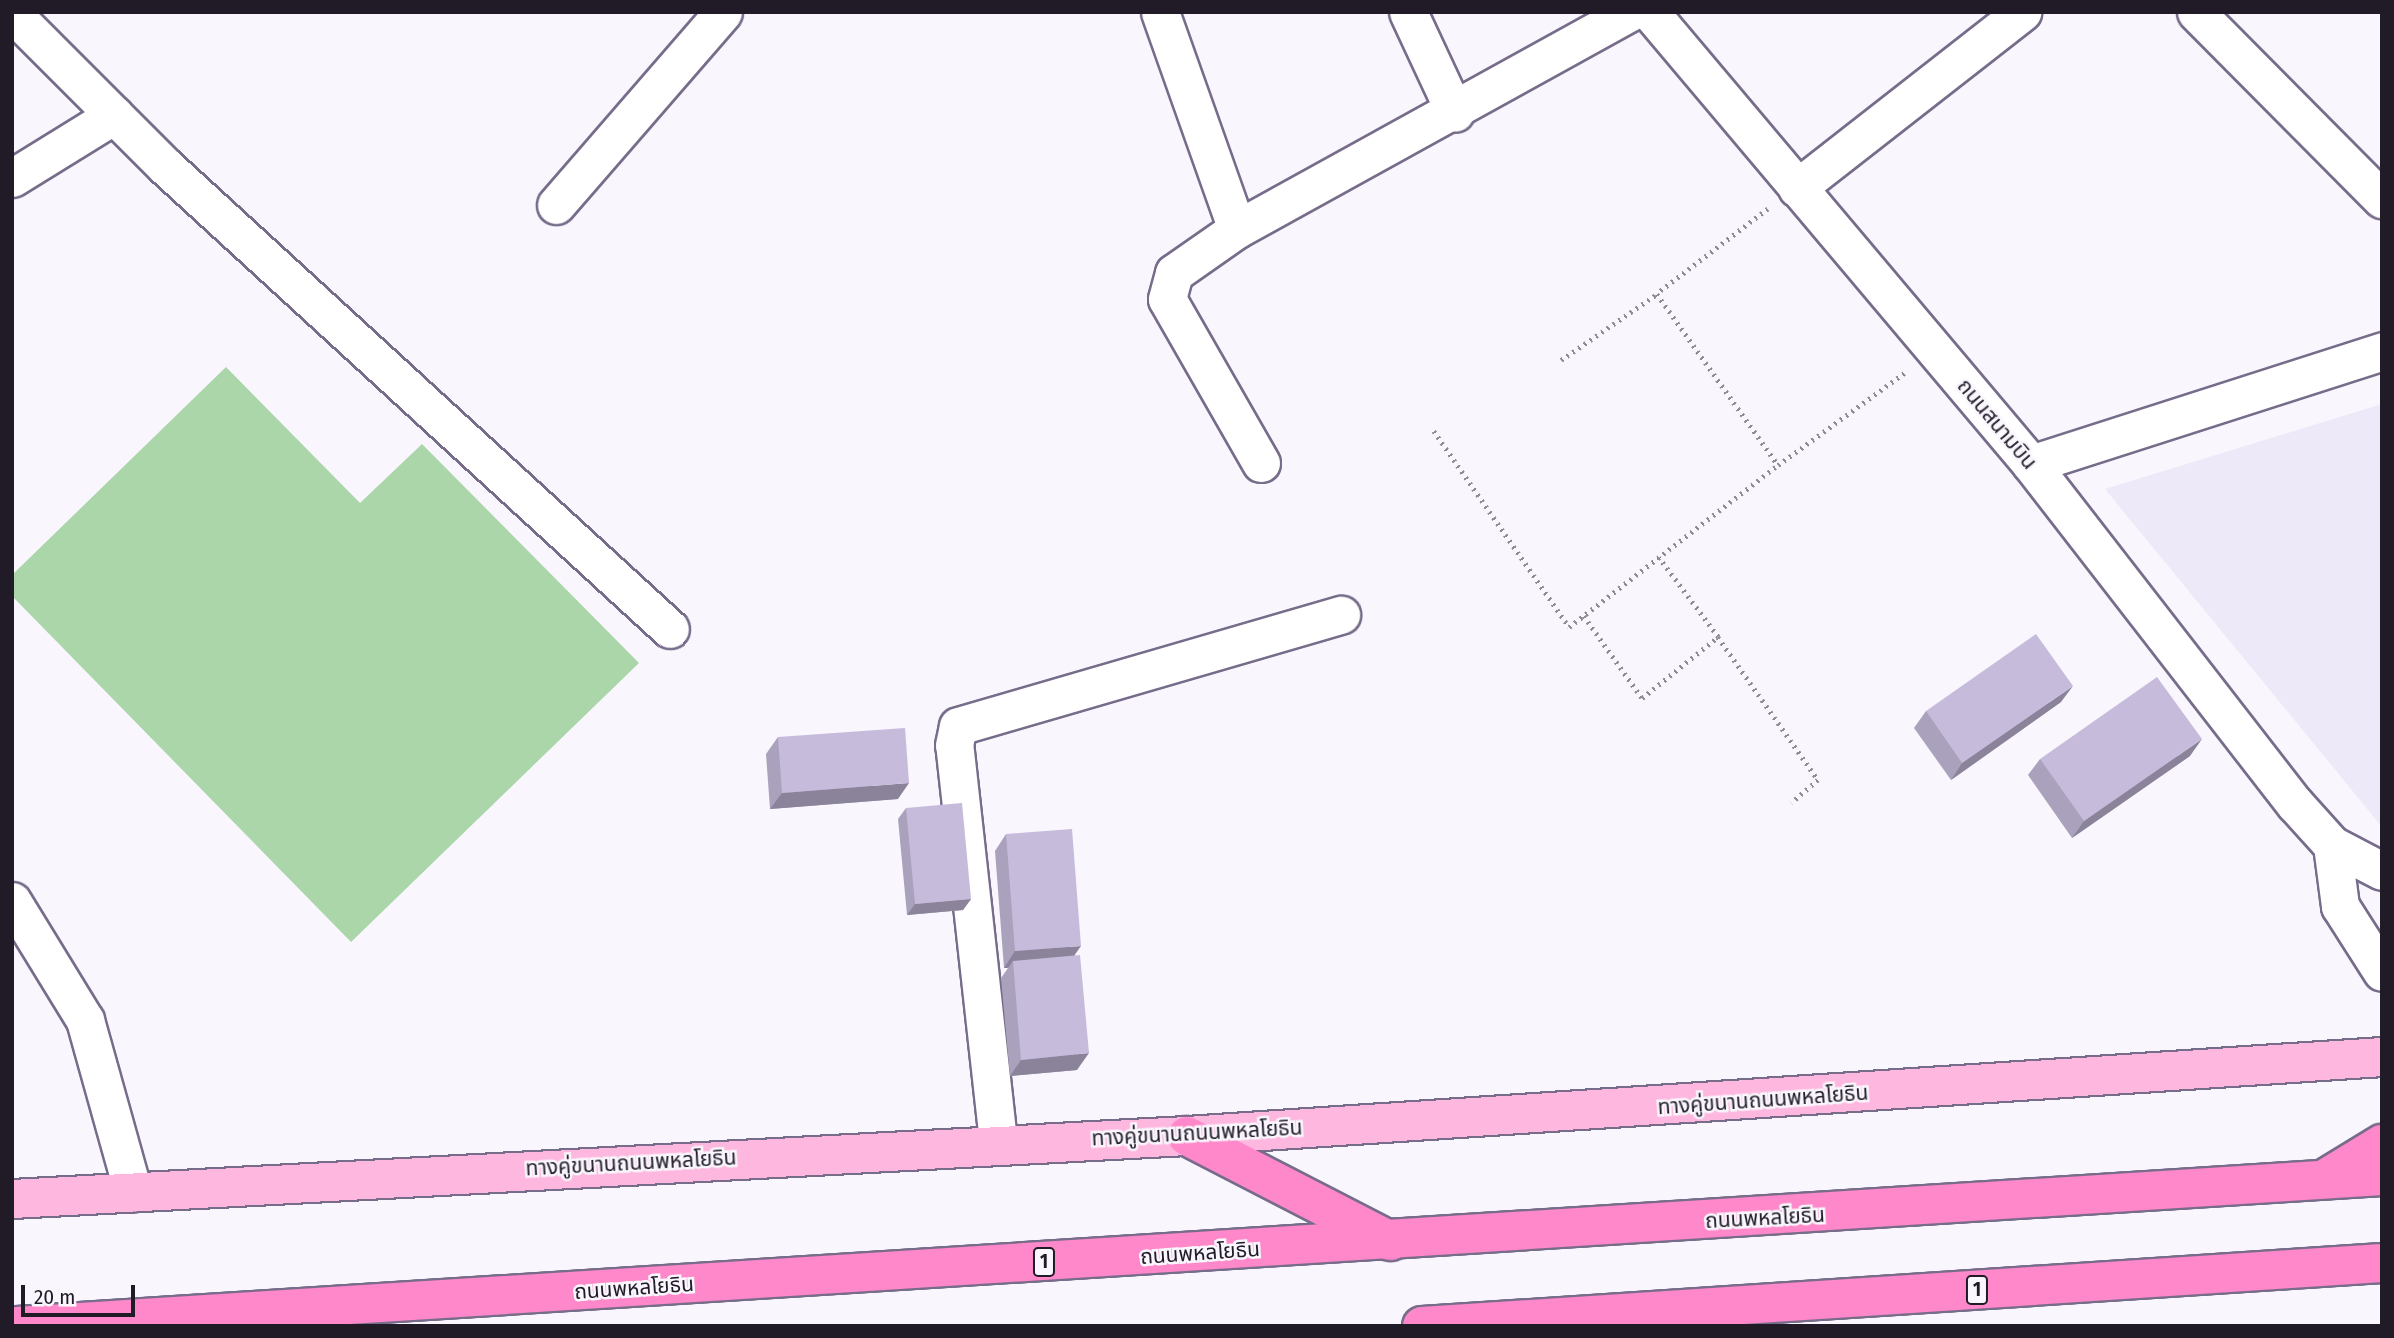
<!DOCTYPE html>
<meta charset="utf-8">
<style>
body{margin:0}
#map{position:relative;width:2394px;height:1338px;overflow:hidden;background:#f9f6fd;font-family:"Fira Sans Condensed","Noto Sans Thai",sans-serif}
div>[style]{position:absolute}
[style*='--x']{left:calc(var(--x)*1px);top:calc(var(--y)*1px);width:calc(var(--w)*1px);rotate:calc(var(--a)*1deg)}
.built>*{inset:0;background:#eee9f9}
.green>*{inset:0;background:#aad6aa}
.path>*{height:4.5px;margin-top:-2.25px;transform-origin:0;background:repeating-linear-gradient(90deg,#8f8b95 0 2px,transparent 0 7px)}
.roads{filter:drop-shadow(2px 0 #776c8a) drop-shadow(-2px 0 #776c8a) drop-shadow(0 2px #776c8a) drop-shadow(0 -2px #776c8a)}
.minor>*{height:37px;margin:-18.5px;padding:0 18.5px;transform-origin:18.5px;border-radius:18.5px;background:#fff}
.major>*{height:38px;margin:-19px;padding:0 19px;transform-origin:19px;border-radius:19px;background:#feb8df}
.highway>*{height:38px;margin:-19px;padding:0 19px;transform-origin:19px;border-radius:19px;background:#fe88c9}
.wall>*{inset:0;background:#aaa1bc}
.shaded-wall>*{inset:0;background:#8b8399}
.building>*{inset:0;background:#c6bbdb}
span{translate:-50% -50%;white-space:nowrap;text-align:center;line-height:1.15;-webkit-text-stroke:5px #f9f6fd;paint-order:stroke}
.shield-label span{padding:2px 5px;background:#f9f6fd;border:2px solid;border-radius:5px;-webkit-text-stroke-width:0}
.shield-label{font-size:19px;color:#201b27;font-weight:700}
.street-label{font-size:21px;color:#201b27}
.frame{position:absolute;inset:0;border:14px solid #201b27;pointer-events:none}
.scale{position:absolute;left:21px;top:1285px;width:114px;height:32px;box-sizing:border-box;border:4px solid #201b27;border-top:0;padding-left:9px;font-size:21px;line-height:24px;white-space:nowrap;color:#201b27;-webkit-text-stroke:5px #f9f6fd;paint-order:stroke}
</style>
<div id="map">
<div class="built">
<i style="clip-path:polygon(2382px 404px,2382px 827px,2105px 489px)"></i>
</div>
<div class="green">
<i style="clip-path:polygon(226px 367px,360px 503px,422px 444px,639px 663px,351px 942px,12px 596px,12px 575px)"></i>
</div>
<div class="path">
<i style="--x:1768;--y:209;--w:140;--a:142.6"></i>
<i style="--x:1657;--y:294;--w:209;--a:54.7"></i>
<i style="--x:1778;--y:465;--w:160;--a:-36.1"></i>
<i style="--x:1561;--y:360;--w:116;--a:-34.5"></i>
<i style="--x:1434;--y:431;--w:238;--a:55.4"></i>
<i style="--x:1569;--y:627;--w:264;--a:-37.8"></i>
<i style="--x:1584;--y:616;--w:100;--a:54.7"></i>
<i style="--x:1642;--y:698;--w:97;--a:-38.8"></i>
<i style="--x:1718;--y:637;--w:99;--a:-126.8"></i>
<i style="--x:1718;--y:637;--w:174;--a:55"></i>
<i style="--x:1818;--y:780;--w:35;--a:139"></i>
</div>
<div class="roads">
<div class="minor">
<i style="--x:1160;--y:12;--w:230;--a:70.5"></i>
<i style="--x:1408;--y:12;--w:111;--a:65"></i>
<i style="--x:1650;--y:12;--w:591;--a:49.87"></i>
<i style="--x:2031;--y:464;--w:430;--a:52.2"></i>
<i style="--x:2295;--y:804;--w:55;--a:47.9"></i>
<i style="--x:2332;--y:845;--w:56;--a:27.5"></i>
<i style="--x:2196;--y:12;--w:264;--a:45.2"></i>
<i style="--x:12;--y:13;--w:216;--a:45"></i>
<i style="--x:165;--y:166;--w:685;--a:42.52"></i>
<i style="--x:12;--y:178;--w:120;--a:-31.7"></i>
<i style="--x:1797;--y:188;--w:286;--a:-38"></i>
<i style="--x:556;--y:205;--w:255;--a:-49.1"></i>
<i style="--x:1261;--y:463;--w:189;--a:-119.8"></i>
<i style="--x:1167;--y:299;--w:27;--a:-75"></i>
<i style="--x:1174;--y:273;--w:77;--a:-34.9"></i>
<i style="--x:1237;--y:229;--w:449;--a:-28.9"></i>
<i style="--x:2031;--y:464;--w:369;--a:-17.8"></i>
<i style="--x:2332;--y:845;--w:62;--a:82.5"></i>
<i style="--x:2340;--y:906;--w:78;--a:57.5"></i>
<i style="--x:12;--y:901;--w:140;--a:58.5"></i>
<i style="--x:85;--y:1020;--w:179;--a:74.4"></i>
<i style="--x:998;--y:1141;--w:398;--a:-96.3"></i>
<i style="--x:954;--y:745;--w:19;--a:-78"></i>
<i style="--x:958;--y:726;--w:399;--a:-16.2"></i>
</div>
<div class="major">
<i style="--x:12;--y:1199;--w:1177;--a:-3.07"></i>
<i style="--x:1187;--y:1136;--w:1198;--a:-3.78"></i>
</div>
<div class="highway">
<i style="--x:1187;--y:1136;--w:229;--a:27.3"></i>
<i style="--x:2326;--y:1178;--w:66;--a:-31.3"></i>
<i style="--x:17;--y:1326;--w:2370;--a:-3.63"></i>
<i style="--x:1422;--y:1326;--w:962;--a:-3.75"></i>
</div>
</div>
<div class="wall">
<i style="clip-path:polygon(2061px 702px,1951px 780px,1914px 728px,1926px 711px)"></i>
<i style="clip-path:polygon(778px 737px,898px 799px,770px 809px,766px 754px)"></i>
<i style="clip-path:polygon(2190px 756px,2072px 838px,2028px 775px,2040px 759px)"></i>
<i style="clip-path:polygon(906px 808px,971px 899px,963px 910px,907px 915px,898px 819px)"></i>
<i style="clip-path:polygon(1006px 834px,1075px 955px,1077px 1070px,1010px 1076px,1001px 978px,1008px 968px,1004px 968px,995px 851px)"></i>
</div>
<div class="shaded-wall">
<i style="clip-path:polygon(2073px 686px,2061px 702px,1951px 780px,1962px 763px)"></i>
<i style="clip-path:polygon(2202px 739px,2190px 756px,2072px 838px,2084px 821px)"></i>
<i style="clip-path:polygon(909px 783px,898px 799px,770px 809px,782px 793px)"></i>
<i style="clip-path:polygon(971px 899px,963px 910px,907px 915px,915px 904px)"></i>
<i style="clip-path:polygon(1081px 946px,1069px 963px,1013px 961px,1008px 968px,1004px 968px,1015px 951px)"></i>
<i style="clip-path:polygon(1089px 1053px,1077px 1070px,1010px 1076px,1021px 1060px)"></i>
</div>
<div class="building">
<i style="clip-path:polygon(2036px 634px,2073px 686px,1962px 763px,1926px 711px)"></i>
<i style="clip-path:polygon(2157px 677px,2202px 739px,2084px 821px,2040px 759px)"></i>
<i style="clip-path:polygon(905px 728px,909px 783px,782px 793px,778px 737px)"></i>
<i style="clip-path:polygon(962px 803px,971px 899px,915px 904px,906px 808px)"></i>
<i style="clip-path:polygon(1072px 829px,1081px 946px,1015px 951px,1006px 834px)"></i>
<i style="clip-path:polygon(1080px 955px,1089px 1053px,1021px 1060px,1013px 961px)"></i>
</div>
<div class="shield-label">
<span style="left:1044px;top:1262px">1</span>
<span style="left:1977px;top:1290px">1</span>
</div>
<div class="street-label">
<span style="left:1997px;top:424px;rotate:50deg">ถนนสนามบิน</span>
<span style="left:1763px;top:1100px;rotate:-4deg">ทางคู่ขนานถนนพหลโยธิน</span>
<span style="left:1197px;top:1133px;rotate:-3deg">ทางคู่ขนานถนนพหลโยธิน</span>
<span style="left:631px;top:1163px;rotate:-3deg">ทางคู่ขนานถนนพหลโยธิน</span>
<span style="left:1765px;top:1218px;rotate:-3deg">ถนนพหลโยธิน</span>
<span style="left:1200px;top:1253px;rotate:-4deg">ถนนพหลโยธิน</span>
<span style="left:634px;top:1288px;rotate:-4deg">ถนนพหลโยธิน</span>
</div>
<div class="frame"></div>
<div class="scale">20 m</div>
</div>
